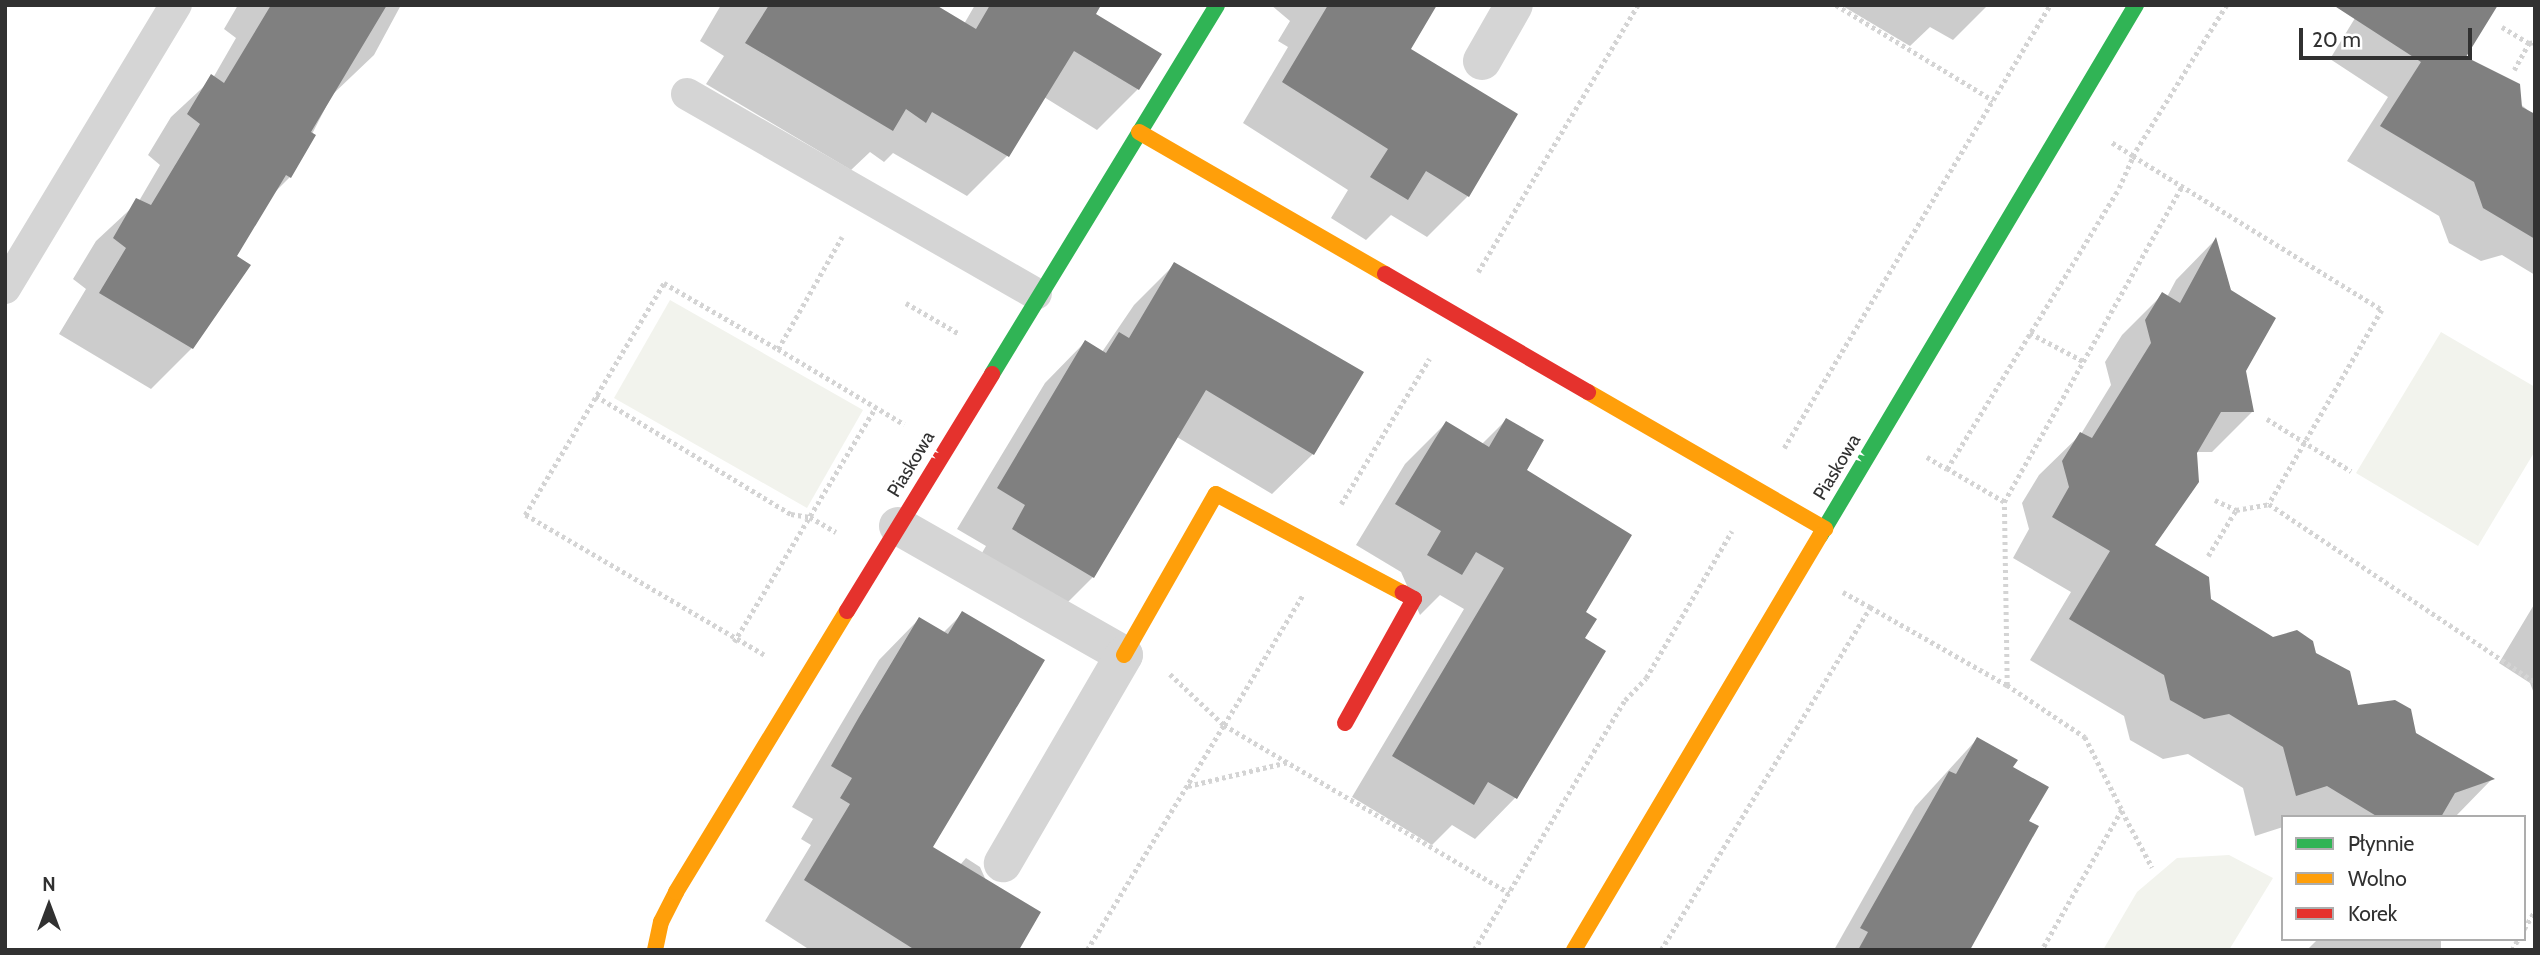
<!DOCTYPE html>
<meta charset="utf-8">
<style>
body{margin:0}
#map{position:relative;width:2540px;height:955px;overflow:hidden;background:#fff;font-family:Cabin,sans-serif}
div>[style]{position:absolute}
[style*='--x']{left:calc(var(--x)*1px);top:calc(var(--y)*1px);width:calc(var(--w)*1px);rotate:calc(var(--a)*1deg)}
.green>*{inset:0;background:#f2f3ed}
.shadow>*{inset:0;background:#0003}
.building>*{inset:0;background:#808080}
.path>*{height:4.5px;margin-top:-2.25px;transform-origin:0;background:repeating-linear-gradient(90deg,#d4d4d4 0 3.5px,transparent 0 7px)}
.lane>*{height:32px;margin:-16px;padding:0 16px;transform-origin:16px;border-radius:16px;background:#d5d5d5}
.street>*{height:38px;margin:-19px;padding:0 19px;transform-origin:19px;border-radius:19px;background:#d5d5d5}
.fast>*{height:16px;margin:-8px;padding:0 8px;transform-origin:8px;border-radius:8px;background:#30b455}
.slow>*{height:16px;margin:-8px;padding:0 8px;transform-origin:8px;border-radius:8px;background:#ff9f0a}
.jam>*{height:16px;margin:-8px;padding:0 8px;transform-origin:8px;border-radius:8px;background:#e5322d}
span{translate:-50% -50%;white-space:nowrap;text-align:center;line-height:1.15;-webkit-text-stroke:7px #fff;paint-order:stroke}
.street-label{font-size:19px;color:#313131}
.frame{position:absolute;inset:0;border:7px solid #313131;pointer-events:none}
.legend{position:absolute;left:2281px;top:815px;width:245px;height:126px;box-sizing:border-box;background:#fff;border:2px solid #adadad;margin:0;padding:9px 12px;list-style:none;font-size:21px;color:#313131}
.legend li{display:flex;align-items:center;gap:14px;height:35px}
.legend b{width:35px;border:2px solid #adadad}
.north{position:absolute;left:14px;top:871px;width:70px;height:70px;-webkit-text-stroke:5px #fff;paint-order:stroke;rotate:0deg;font-size:19px;font-weight:700;line-height:28px;text-align:center;color:#313131}
.north::after{content:'';display:block;margin:auto;width:24px;height:32px;background:#313131;clip-path:polygon(50% 0,100% 100%,50% 72%,0 100%)}
.scale{position:absolute;left:2299px;top:28px;width:173px;height:32px;box-sizing:border-box;border:4px solid #313131;border-top:0;padding-left:9px;font-size:21px;line-height:24px;white-space:nowrap;color:#313131;-webkit-text-stroke:5px #fff;paint-order:stroke}
</style>
<div id="map">
<div class="green">
<i style="clip-path:polygon(670px 300px,863px 410px,807px 508px,614px 398px)"></i>
<i style="clip-path:polygon(2441px 332px,2535px 387px,2535px 451px,2478px 546px,2356px 473px)"></i>
<i style="clip-path:polygon(2229px 855px,2273px 878px,2229px 950px,2103px 950px,2137px 892px,2177px 858px)"></i>
</div>
<div class="shadow">
<i style="clip-path:polygon(238px 5px,401px 5px,374px 55px,332px 95px,290px 177px,272px 195px,235px 257px,192px 348px,151px 389px,59px 334px,86px 289px,73px 279px,96px 241px,139px 201px,160px 165px,148px 155px,171px 117px,213px 78px,236px 38px,224px 29px)"></i>
<i style="clip-path:polygon(721px 5px,933px 5px,964px 24px,975px 5px,1101px 5px,1095px 15px,1138px 89px,1097px 130px,1044px 97px,1007px 156px,967px 196px,893px 153px,884px 162px,870px 152px,851px 170px,706px 84px,724px 56px,700px 41px)"></i>
<i style="clip-path:polygon(1271px 5px,1435px 5px,1408px 50px,1516px 115px,1468px 196px,1427px 237px,1391px 215px,1366px 240px,1331px 218px,1348px 190px,1243px 123px,1288px 47px,1278px 41px,1290px 21px)"></i>
<i style="clip-path:polygon(1841px 5px,1988px 5px,1953px 40px,1930px 27px,1910px 46px)"></i>
<i style="clip-path:polygon(2363px 5px,2464px 58px,2535px 116px,2535px 275px,2502px 255px,2481px 261px,2449px 243px,2439px 216px,2347px 161px,2388px 97px,2330px 59px)"></i>
<i style="clip-path:polygon(2215px 240px,2252px 412px,2212px 452px,2195px 452px,2153px 546px,2209px 600px,2273px 639px,2315px 654px,2357px 707px,2492px 779px,2455px 817px,2283px 817px,2283px 827px,2255px 836px,2243px 788px,2188px 754px,2163px 759px,2130px 740px,2124px 716px,2030px 660px,2071px 592px,2013px 558px,2029px 529px,2022px 503px,2039px 475px,2081px 434px,2111px 385px,2105px 362px,2122px 335px,2162px 295px,2167px 297px,2176px 280px)"></i>
<i style="clip-path:polygon(1175px 264px,1313px 454px,1272px 494px,1177px 437px,1093px 577px,1053px 617px,972px 570px,986px 546px,957px 529px,1045px 383px,1085px 342px,1102px 352px,1134px 305px)"></i>
<i style="clip-path:polygon(1506px 420px,1583px 613px,1582px 638px,1604px 651px,1515px 798px,1475px 839px,1452px 825px,1432px 845px,1352px 797px,1464px 609px,1440px 595px,1420px 615px,1401px 572px,1356px 545px,1405px 464px,1446px 423px,1481px 445px)"></i>
<i style="clip-path:polygon(2535px 603px,2535px 696px,2530px 683px,2499px 663px)"></i>
<i style="clip-path:polygon(963px 613px,931px 848px,960px 865px,966px 858px,980px 867px,1017px 950px,810px 950px,765px 921px,811px 845px,801px 839px,813px 819px,792px 807px,879px 660px,919px 619px,943px 633px)"></i>
<i style="clip-path:polygon(1977px 739px,2011px 767px,2027px 822px,1968px 950px,1834px 950px,1915px 807px)"></i>
<i style="clip-path:polygon(2441px 939px,2441px 950px,2307px 950px,2318px 939px)"></i>
</div>
<div class="building">
<i style="clip-path:polygon(271px 5px,387px 5px,311px 132px,316px 135px,291px 178px,286px 175px,237px 256px,251px 265px,193px 349px,99px 293px,126px 248px,113px 238px,136px 198px,151px 205px,200px 124px,187px 114px,211px 74px,224px 83px)"></i>
<i style="clip-path:polygon(769px 5px,936px 5px,976px 29px,990px 5px,1101px 5px,1096px 14px,1162px 54px,1139px 90px,1074px 51px,1009px 157px,932px 112px,926px 123px,906px 109px,893px 131px,745px 43px)"></i>
<i style="clip-path:polygon(1328px 5px,1437px 5px,1411px 49px,1518px 114px,1469px 197px,1426px 171px,1408px 200px,1370px 177px,1388px 149px,1282px 82px)"></i>
<i style="clip-path:polygon(2333px 5px,2498px 5px,2466px 57px,2520px 84px,2522px 107px,2535px 114px,2535px 239px,2483px 208px,2474px 182px,2380px 126px,2421px 62px)"></i>
<i style="clip-path:polygon(2216px 237px,2231px 290px,2276px 318px,2246px 371px,2254px 412px,2221px 412px,2197px 453px,2199px 482px,2155px 545px,2209px 577px,2211px 599px,2273px 637px,2297px 630px,2313px 641px,2316px 653px,2350px 671px,2358px 705px,2395px 700px,2411px 709px,2416px 733px,2495px 779px,2455px 793px,2441px 817px,2378px 817px,2327px 786px,2296px 796px,2283px 747px,2229px 714px,2204px 719px,2170px 700px,2164px 675px,2069px 619px,2110px 551px,2052px 517px,2069px 487px,2062px 461px,2080px 432px,2092px 438px,2151px 343px,2145px 320px,2162px 292px,2180px 303px)"></i>
<i style="clip-path:polygon(1174px 262px,1364px 372px,1314px 455px,1206px 390px,1094px 578px,1012px 529px,1025px 505px,997px 488px,1085px 340px,1106px 353px,1119px 332px,1129px 338px)"></i>
<i style="clip-path:polygon(1506px 418px,1544px 440px,1527px 470px,1632px 535px,1586px 612px,1597px 619px,1585px 638px,1606px 651px,1517px 799px,1488px 782px,1474px 805px,1392px 756px,1504px 568px,1476px 552px,1462px 575px,1427px 555px,1441px 531px,1395px 504px,1446px 421px,1489px 447px)"></i>
<i style="clip-path:polygon(962px 611px,1045px 660px,933px 847px,1041px 912px,1019px 950px,915px 950px,804px 880px,850px 804px,840px 798px,852px 778px,831px 766px,859px 717px,919px 617px,948px 634px)"></i>
<i style="clip-path:polygon(1977px 737px,2018px 760px,2013px 767px,2049px 787px,2029px 821px,2039px 826px,2026px 849px,1970px 950px,1858px 950px,1868px 932px,1860px 928px,1949px 771px,1956px 774px)"></i>
</div>
<div class="path">
<i style="--x:1836;--y:5;--w:184;--a:31.2"></i>
<i style="--x:2227;--y:5;--w:178;--a:121.9"></i>
<i style="--x:2133;--y:156;--w:293;--a:31.7"></i>
<i style="--x:2382;--y:310;--w:225;--a:120.2"></i>
<i style="--x:2502;--y:27;--w:31;--a:31"></i>
<i style="--x:2529;--y:43;--w:6;--a:-9"></i>
<i style="--x:2514;--y:70;--w:31;--a:-61"></i>
<i style="--x:1478;--y:272;--w:311;--a:-59.1"></i>
<i style="--x:906;--y:303;--w:60;--a:30"></i>
<i style="--x:2030;--y:333;--w:60;--a:27.8"></i>
<i style="--x:778;--y:349;--w:147;--a:30.8"></i>
<i style="--x:596;--y:396;--w:228;--a:31.2"></i>
<i style="--x:791;--y:514;--w:19;--a:9"></i>
<i style="--x:810;--y:517;--w:30;--a:30"></i>
<i style="--x:2267;--y:419;--w:99;--a:31.8"></i>
<i style="--x:1784;--y:448;--w:517;--a:-59.02"></i>
<i style="--x:1927;--y:457;--w:23;--a:31"></i>
<i style="--x:2215;--y:500;--w:23;--a:25"></i>
<i style="--x:2004;--y:502;--w:363;--a:-60.6"></i>
<i style="--x:1341;--y:504;--w:170;--a:-58.7"></i>
<i style="--x:2208;--y:556;--w:54;--a:-58.7"></i>
<i style="--x:2236;--y:510;--w:34;--a:-10"></i>
<i style="--x:2269;--y:504;--w:320;--a:33.8"></i>
<i style="--x:1843;--y:592;--w:31;--a:29"></i>
<i style="--x:734;--y:642;--w:273;--a:-58.9"></i>
<i style="--x:764;--y:655;--w:277;--a:-149.6"></i>
<i style="--x:525;--y:515;--w:270;--a:-59.1"></i>
<i style="--x:664;--y:283;--w:132;--a:30.1"></i>
<i style="--x:778;--y:349;--w:129;--a:-60.3"></i>
<i style="--x:1170;--y:674;--w:74;--a:43.4"></i>
<i style="--x:1224;--y:725;--w:151;--a:-58.8"></i>
<i style="--x:2007;--y:685;--w:183;--a:-90.9"></i>
<i style="--x:2004;--y:502;--w:66;--a:-149.9"></i>
<i style="--x:1947;--y:469;--w:329;--a:-58.5"></i>
<i style="--x:2119;--y:188;--w:35;--a:-66"></i>
<i style="--x:2133;--y:156;--w:26;--a:-148"></i>
<i style="--x:1188;--y:786;--w:103;--a:-13.5"></i>
<i style="--x:2122;--y:811;--w:64;--a:61.8"></i>
<i style="--x:2524;--y:929;--w:21;--a:-59"></i>
<i style="--x:1087;--y:950;--w:263;--a:-58.7"></i>
<i style="--x:1224;--y:725;--w:331;--a:30.5"></i>
<i style="--x:1474;--y:950;--w:292;--a:-58.9"></i>
<i style="--x:1625;--y:700;--w:30;--a:-46"></i>
<i style="--x:1646;--y:678;--w:170;--a:-59.7"></i>
<i style="--x:1661;--y:950;--w:402;--a:-58.6"></i>
<i style="--x:1870;--y:607;--w:158;--a:29.7"></i>
<i style="--x:2007;--y:685;--w:94;--a:33.7"></i>
<i style="--x:2085;--y:737;--w:82;--a:63.1"></i>
<i style="--x:2122;--y:810;--w:161;--a:119.7"></i>
<i style="--x:2512;--y:950;--w:13;--a:-61"></i>
</div>
<div class="lane">
<i style="--x:687;--y:94;--w:402;--a:29.8"></i>
<i style="--x:5;--y:288;--w:331;--a:-58.9"></i>
</div>
<div class="street">
<i style="--x:1482;--y:61;--w:64;--a:-60.3"></i>
<i style="--x:898;--y:526;--w:260;--a:29.7"></i>
<i style="--x:1124;--y:655;--w:241;--a:120.2"></i>
</div>
<div class="fast">
<i style="--x:992;--y:374;--w:432;--a:-58.6"></i>
<i style="--x:1820;--y:536;--w:618;--a:-59.24"></i>
</div>
<div class="slow">
<i style="--x:1139;--y:132;--w:284;--a:30"></i>
<i style="--x:1588;--y:392;--w:274;--a:30"></i>
<i style="--x:1124;--y:655;--w:185;--a:-60.3"></i>
<i style="--x:1216;--y:494;--w:212;--a:27.9"></i>
<i style="--x:655;--y:950;--w:29;--a:-78"></i>
<i style="--x:661;--y:922;--w:34;--a:-63"></i>
<i style="--x:676;--y:892;--w:329;--a:-58.7"></i>
<i style="--x:1574;--y:950;--w:482;--a:-59.3"></i>
</div>
<div class="jam">
<i style="--x:1385;--y:274;--w:235;--a:30.2"></i>
<i style="--x:847;--y:611;--w:278;--a:-58.5"></i>
<i style="--x:1345;--y:723;--w:142;--a:-60.9"></i>
<i style="--x:1414;--y:599;--w:13;--a:-151"></i>
</div>
<div class="street-label">
<span style="left:911px;top:464px;rotate:-59deg">Piaskowa</span>
<span style="left:1837px;top:467px;rotate:-59deg">Piaskowa</span>
</div>
<div class="frame"></div>
<ul class="legend">
<li><b style="height:9px;background:#30b455"></b>Płynnie</li>
<li><b style="height:9px;background:#ff9f0a"></b>Wolno</li>
<li><b style="height:9px;background:#e5322d"></b>Korek</li>
</ul>
<div class="north">N</div>
<div class="scale">20 m</div>
</div>
